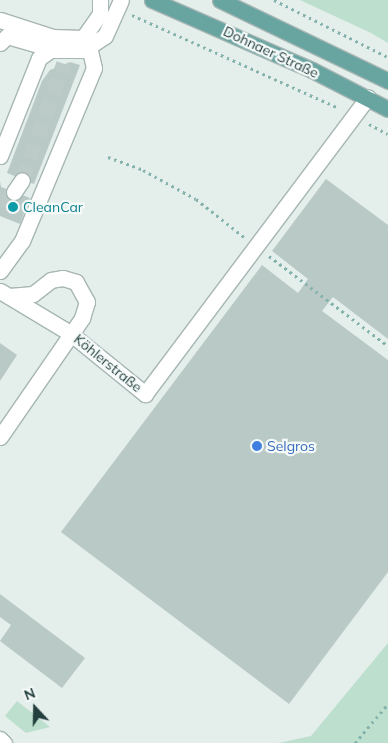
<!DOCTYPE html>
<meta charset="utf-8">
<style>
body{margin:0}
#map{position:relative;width:388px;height:743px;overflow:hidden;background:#e4eeeb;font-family:Mulish,sans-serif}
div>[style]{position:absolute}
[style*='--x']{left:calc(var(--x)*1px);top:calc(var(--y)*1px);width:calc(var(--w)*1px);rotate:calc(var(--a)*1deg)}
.green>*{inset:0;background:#bddfcd}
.building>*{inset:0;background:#b9c9c5}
.minor-tunnel>*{height:15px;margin-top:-7.5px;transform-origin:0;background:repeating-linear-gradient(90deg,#bdcbc8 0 15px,transparent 0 23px)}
.path>*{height:3px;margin-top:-1.5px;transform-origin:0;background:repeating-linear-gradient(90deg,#84b2ac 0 2.5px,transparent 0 6.5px)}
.roads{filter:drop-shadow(1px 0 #a6b6b4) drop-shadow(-1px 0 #a6b6b4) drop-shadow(0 1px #a6b6b4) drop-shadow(0 -1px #a6b6b4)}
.minor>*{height:15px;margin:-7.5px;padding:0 7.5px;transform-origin:7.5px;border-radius:7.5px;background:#fff}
.major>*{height:15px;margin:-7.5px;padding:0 7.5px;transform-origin:7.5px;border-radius:7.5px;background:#68a4a0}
.dots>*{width:14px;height:14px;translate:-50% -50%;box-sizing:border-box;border:2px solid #f5faf9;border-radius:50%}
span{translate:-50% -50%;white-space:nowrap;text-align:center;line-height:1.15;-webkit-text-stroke:4.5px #f5faf9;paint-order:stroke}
.street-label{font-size:14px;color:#23403e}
.culture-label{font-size:14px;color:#0d838f}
.left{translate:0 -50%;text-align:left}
.shop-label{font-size:14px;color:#366cbe}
.north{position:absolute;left:10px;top:683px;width:50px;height:50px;-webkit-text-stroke:4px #f5faf9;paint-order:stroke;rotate:339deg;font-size:14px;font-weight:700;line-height:20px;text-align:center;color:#23403e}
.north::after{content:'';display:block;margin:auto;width:18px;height:22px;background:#23403e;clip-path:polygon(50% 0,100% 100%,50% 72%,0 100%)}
</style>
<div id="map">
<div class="green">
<i style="clip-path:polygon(300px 0,388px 0,388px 43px,371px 33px)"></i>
<i style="clip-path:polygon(388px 643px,388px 743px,279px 743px,311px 736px)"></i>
<i style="clip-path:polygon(17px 701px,50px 727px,26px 733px,5px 716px)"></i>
</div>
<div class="building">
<i style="clip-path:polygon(70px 62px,80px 65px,34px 184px,7px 173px,42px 81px,50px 70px)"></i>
<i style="clip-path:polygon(326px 179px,388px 225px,388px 339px,333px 297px,322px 311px,388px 360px,388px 572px,289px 704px,61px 532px,262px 265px,298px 293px,308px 279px,272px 251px)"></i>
<i style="clip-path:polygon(0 181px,1px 187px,30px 198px,20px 224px,0 216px)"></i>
<i style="clip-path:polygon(0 343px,17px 355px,0 381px)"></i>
<i style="clip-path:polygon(0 594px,85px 658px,62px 688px,0 641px,11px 625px,0 617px)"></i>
</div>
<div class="minor-tunnel">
<i style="--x:22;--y:180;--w:124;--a:-70.3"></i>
<i style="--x:0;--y:206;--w:20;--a:-45"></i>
</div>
<div class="path">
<i style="--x:274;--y:0;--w:127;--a:26.6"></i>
<i style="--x:132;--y:15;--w:227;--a:24.2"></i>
<i style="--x:369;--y:124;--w:21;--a:28"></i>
<i style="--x:108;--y:157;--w:37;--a:20"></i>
<i style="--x:143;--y:170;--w:60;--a:28.7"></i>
<i style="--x:196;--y:199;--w:61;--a:38.4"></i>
<i style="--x:269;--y:256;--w:149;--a:37.1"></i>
<i style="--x:355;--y:743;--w:51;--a:-49.8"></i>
</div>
<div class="roads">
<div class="minor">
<i style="--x:0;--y:20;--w:56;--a:17.8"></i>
<i style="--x:53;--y:37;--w:30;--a:2"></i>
<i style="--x:83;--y:38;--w:29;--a:-55"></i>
<i style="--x:100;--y:14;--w:14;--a:-90"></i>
<i style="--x:0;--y:43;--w:10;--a:-45"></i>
<i style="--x:7;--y:36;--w:51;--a:15.9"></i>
<i style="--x:56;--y:50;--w:28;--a:0"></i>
<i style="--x:84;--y:50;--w:25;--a:-34"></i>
<i style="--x:105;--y:36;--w:39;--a:-66"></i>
<i style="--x:0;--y:156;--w:105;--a:-68.3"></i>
<i style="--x:39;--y:58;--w:16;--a:-35"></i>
<i style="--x:14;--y:192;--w:14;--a:-56"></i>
<i style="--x:0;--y:271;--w:37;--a:-54"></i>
<i style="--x:22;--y:241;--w:187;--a:-67.4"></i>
<i style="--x:94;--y:68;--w:22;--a:-103"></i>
<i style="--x:0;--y:291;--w:82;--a:31"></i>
<i style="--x:70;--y:333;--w:97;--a:39.1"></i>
<i style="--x:145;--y:394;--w:371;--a:-53.1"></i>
<i style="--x:0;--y:437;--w:145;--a:-55.4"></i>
<i style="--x:82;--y:318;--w:17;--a:-73"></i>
<i style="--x:87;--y:302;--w:23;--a:-119"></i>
<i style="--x:76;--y:282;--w:14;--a:-163"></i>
<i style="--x:63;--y:278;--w:12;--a:171"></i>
<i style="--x:51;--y:280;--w:23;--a:142"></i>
<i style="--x:33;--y:294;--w:24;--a:175"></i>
<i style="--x:0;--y:739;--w:6;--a:45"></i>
</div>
<div class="major">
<i style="--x:152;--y:0;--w:175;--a:23.6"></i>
<i style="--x:312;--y:70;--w:85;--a:27.2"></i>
<i style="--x:220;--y:0;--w:187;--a:25.7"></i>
</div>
</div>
<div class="dots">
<i style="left:13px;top:207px;background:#0f9aa8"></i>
<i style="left:257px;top:446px;background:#3f7fe0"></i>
</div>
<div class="street-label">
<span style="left:271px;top:52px;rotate:25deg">Dohnaer Straße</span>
<span style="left:108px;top:363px;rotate:39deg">Köhlerstraße</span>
</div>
<div class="culture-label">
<span class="left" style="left:23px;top:207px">CleanCar</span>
</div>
<div class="shop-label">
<span class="left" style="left:267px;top:446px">Selgros</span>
</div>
<div class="north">N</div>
</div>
